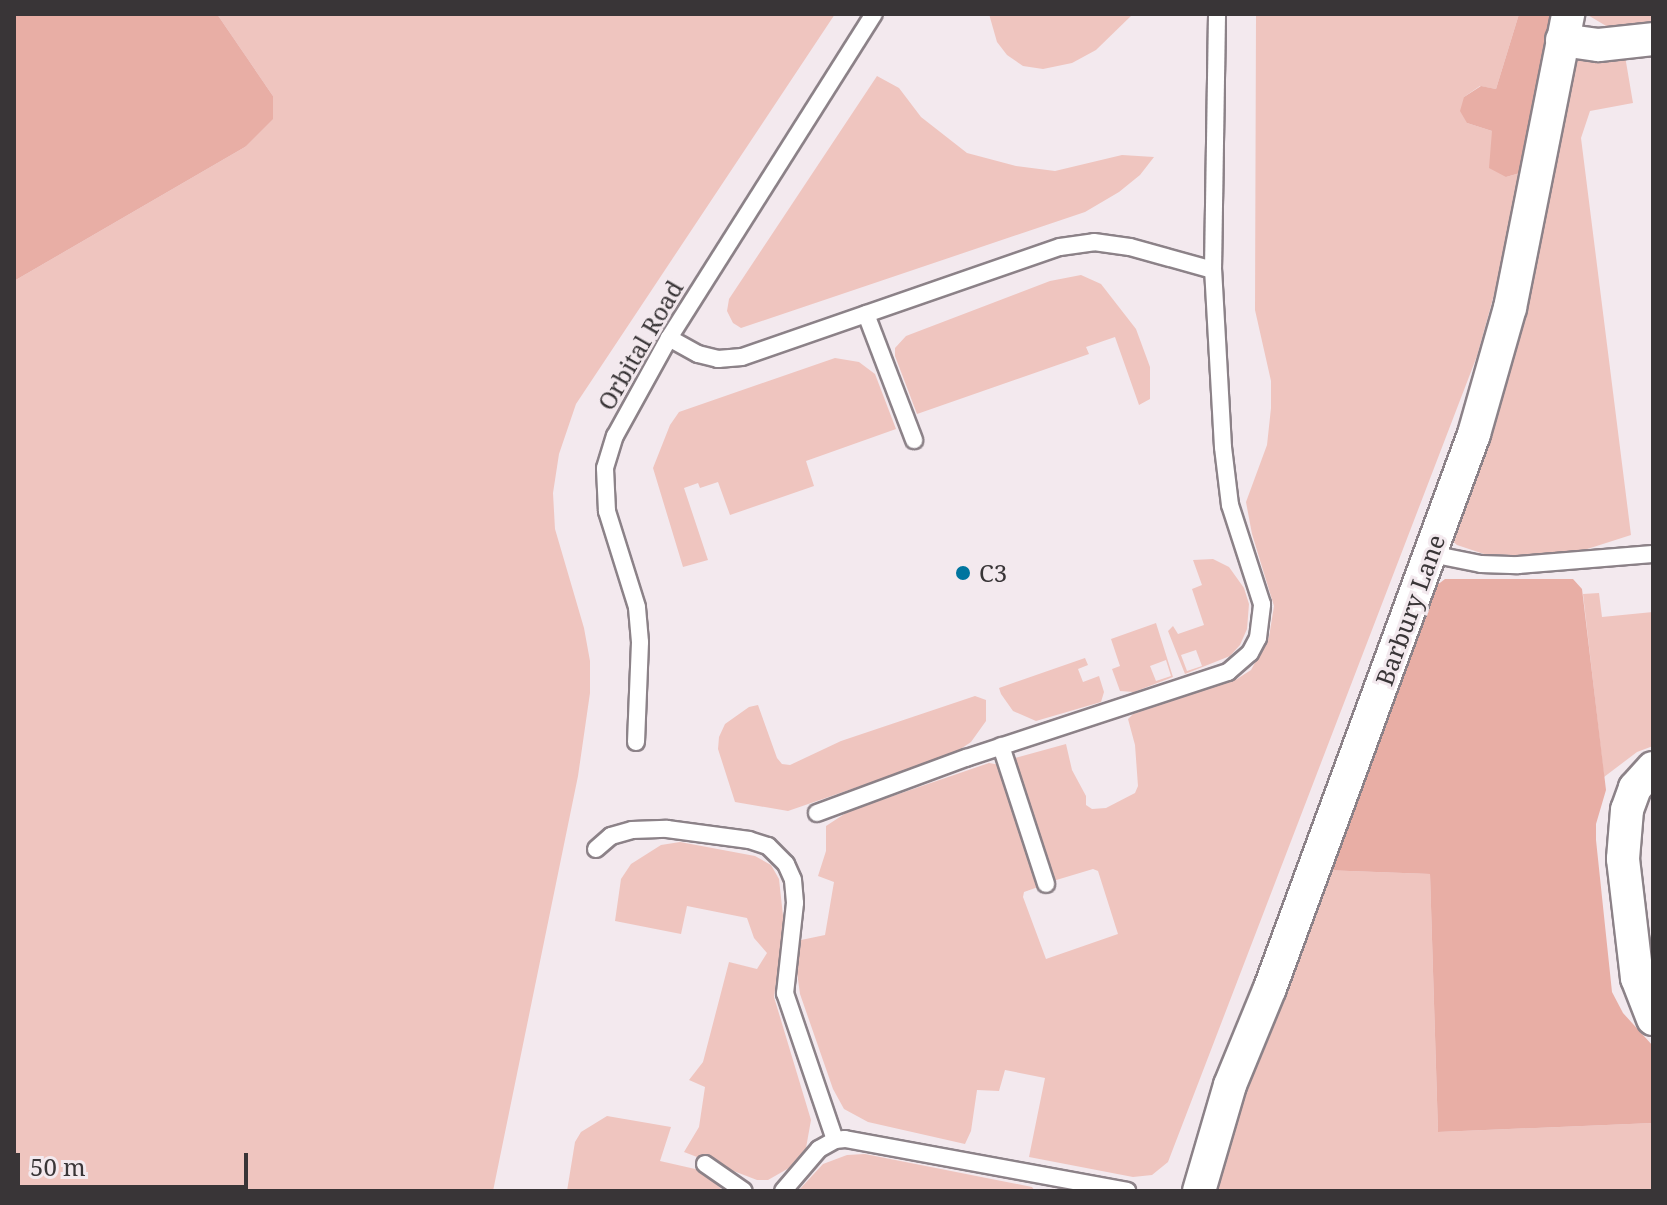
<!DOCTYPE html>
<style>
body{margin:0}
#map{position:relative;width:1667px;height:1205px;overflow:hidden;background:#f3e9ee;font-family:"Noto Serif",serif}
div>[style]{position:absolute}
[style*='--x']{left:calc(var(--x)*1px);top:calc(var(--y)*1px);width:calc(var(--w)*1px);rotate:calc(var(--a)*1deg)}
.green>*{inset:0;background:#efc5bf}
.forest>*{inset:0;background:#e8aea5}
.roads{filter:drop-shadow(2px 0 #8c8288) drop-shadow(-2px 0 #8c8288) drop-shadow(0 2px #8c8288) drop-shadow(0 -2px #8c8288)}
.lane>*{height:16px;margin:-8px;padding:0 8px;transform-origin:8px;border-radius:8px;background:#fff}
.street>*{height:32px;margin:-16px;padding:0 16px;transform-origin:16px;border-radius:16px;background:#fff}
.dots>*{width:22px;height:22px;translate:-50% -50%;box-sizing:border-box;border:4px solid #f3e9ee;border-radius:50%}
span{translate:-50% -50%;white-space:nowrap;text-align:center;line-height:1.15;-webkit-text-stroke:6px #f3e9ee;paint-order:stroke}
.street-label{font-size:24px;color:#393537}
.poi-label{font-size:24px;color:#393537}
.left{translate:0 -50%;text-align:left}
.frame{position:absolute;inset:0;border:16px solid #393537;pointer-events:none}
.scale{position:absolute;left:16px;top:1153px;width:232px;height:36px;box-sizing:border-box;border:4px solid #393537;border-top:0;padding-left:10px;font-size:24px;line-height:28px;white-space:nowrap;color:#393537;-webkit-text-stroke:6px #f3e9ee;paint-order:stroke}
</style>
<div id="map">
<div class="green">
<i style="clip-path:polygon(217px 14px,835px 14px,576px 404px,559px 454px,553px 493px,555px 529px,584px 628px,590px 661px,590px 693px,578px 776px,493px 1191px,14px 1191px,14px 281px,245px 147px,273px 96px)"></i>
<i style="clip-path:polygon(989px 14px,1133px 14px,1096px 50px,1072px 63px,1043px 69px,1023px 66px,1007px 55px,997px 42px)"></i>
<i style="clip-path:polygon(1256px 14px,1519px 14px,1496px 89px,1480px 86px,1464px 97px,1467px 123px,1492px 131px,1506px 177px,1520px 173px,1497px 284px,1477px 356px,1168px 1162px,1152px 1175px,1133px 1177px,1029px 1157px,1045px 1078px,1005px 1070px,999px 1091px,977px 1090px,971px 1131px,965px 1144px,868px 1122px,844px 1109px,833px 1089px,800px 994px,797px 972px,801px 940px,825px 935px,834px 882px,818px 876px,826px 851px,826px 826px,849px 811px,989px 763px,1000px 765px,1041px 886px,1024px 892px,1023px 897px,1046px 959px,1118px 934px,1098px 871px,1093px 869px,1053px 881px,1014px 765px,1015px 758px,1066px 744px,1072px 770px,1086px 796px,1086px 805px,1092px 809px,1106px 808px,1135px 793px,1138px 786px,1135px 745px,1128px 719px,1133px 714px,1237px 679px,1251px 670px,1269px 637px,1274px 606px,1252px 534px,1246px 502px,1267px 445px,1271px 408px,1271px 381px,1255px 310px)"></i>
<i style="clip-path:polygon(1586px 14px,1653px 14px,1653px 25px,1613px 30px)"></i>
<i style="clip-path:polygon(1625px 56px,1633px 103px,1590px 111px,1581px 138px,1631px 535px,1581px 551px,1545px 556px,1484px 554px,1457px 545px,1449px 538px,1570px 61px)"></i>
<i style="clip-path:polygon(877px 76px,899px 88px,921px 117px,967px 153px,1016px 166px,1055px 171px,1122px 155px,1154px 157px,1140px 175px,1119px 192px,1085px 212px,741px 328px,733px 323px,727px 311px,729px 299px)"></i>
<i style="clip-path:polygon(1081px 275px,1101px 284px,1136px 329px,1150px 367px,1150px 399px,1139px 405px,1115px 337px,1086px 347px,1089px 354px,917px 414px,895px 356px,895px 348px,906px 336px,1050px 281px)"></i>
<i style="clip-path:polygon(835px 358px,859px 362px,875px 374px,896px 429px,806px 461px,814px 486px,730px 515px,718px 482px,700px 488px,698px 483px,684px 488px,708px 560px,683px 567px,653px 468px,670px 425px,679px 412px)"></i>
<i style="clip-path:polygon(evenodd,1213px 559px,1229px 567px,1244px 588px,1249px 604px,1247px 629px,1240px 645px,1230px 656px,1185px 674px,1168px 631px,1173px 626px,1178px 634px,1204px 625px,1192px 589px,1202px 585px,1193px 560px,1213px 559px,1196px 650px,1202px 666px,1187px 671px,1181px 655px,1196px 650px)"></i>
<i style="clip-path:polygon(1599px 593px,1602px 617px,1653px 612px,1653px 746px,1637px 752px,1604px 777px,1583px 594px)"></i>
<i style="clip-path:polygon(evenodd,1156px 623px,1173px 677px,1134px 692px,1120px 691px,1112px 669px,1120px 666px,1111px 639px,1156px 623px,1166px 660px,1171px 676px,1156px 681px,1150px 666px,1166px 660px)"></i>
<i style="clip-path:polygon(1085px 658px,1088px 665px,1078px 669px,1083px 682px,1099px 676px,1104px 692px,1101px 702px,1036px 721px,1013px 711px,1001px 694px,999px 688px)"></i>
<i style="clip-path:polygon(975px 696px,986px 700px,986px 721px,971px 742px,953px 754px,788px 811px,735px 802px,718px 749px,719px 737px,725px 724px,749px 707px,758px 705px,777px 758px,782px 764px,790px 765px,841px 741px)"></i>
<i style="clip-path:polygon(680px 842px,755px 856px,771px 865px,779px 879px,784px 925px,774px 997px,811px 1120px,806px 1148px,789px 1168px,768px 1180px,757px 1180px,684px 1152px,699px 1127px,705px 1087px,689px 1080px,703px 1062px,729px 962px,757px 969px,767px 953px,754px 938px,747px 918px,687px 906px,681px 934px,615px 921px,621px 879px,631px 864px,661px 845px)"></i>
<i style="clip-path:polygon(1323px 870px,1430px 874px,1438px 1132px,1653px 1123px,1653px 1191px,1221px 1191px,1213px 1184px)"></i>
<i style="clip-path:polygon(607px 1116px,671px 1127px,660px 1161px,704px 1171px,723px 1191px,567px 1191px,575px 1142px,581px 1132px)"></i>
<i style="clip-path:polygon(865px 1154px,1032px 1187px,1035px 1191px,798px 1191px,823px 1164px,847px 1155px)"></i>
</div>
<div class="forest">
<i style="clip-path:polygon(14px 14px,217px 14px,273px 96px,273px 119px,245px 147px,14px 281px)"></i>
<i style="clip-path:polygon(1519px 14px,1551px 14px,1520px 173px,1506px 177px,1489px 168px,1492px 131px,1467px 123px,1460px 111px,1464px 97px,1481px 86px,1496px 89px)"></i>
<i style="clip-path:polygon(1445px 579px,1573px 579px,1582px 589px,1606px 790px,1596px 824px,1596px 840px,1612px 992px,1623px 1013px,1653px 1046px,1653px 1123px,1438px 1132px,1430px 874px,1323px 870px,1428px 592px)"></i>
</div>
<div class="roads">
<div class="lane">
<i style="--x:866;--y:314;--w:135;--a:69.1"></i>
<i style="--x:669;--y:338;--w:33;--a:29"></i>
<i style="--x:698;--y:354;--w:21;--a:14"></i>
<i style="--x:718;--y:359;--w:24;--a:-5"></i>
<i style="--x:742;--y:357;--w:336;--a:-19.1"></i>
<i style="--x:1060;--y:247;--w:34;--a:-8"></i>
<i style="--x:1094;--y:242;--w:36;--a:8"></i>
<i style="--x:1130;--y:247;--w:86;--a:15.5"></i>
<i style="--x:1431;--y:554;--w:51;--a:11.3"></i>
<i style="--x:1481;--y:564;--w:37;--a:2"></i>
<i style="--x:1518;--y:565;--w:135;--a:-4.7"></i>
<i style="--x:636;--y:742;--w:100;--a:-87.7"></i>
<i style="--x:640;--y:642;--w:35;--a:-95"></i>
<i style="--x:637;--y:607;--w:101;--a:-107.4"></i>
<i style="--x:607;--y:511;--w:43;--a:-92.7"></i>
<i style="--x:605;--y:468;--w:34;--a:-73"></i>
<i style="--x:615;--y:436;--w:112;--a:-61.1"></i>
<i style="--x:669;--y:338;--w:383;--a:-57.7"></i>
<i style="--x:1001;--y:746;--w:145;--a:71.9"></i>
<i style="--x:817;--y:813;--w:159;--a:-20.3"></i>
<i style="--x:966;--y:758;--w:276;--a:-18.2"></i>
<i style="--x:1228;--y:672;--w:29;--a:-41"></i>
<i style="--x:1250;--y:653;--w:17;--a:-62"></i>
<i style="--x:1258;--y:638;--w:34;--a:-83"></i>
<i style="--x:1262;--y:604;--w:104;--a:-107.9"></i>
<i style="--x:1230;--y:505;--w:58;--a:-96.9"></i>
<i style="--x:1223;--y:447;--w:177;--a:-93.2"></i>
<i style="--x:1213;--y:270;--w:256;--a:-89.1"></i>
<i style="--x:596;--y:849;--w:20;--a:-41"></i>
<i style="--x:611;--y:836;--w:22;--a:-16"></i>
<i style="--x:632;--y:830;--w:35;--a:-2"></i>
<i style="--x:667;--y:829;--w:83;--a:7.6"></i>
<i style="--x:749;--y:840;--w:20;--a:18"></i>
<i style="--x:768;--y:846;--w:25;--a:45"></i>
<i style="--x:786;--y:864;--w:17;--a:66"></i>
<i style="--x:793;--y:880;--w:23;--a:85"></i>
<i style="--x:795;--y:903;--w:91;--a:96.3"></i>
<i style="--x:785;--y:993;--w:155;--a:71.2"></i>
<i style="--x:705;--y:1164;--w:47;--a:34.7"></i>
<i style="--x:783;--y:1191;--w:55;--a:-49.4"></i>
<i style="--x:819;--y:1149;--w:18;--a:-29"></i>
<i style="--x:835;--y:1140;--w:10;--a:-6"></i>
<i style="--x:845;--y:1139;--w:287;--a:10.4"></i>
</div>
<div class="street">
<i style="--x:1562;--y:40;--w:37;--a:8"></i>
<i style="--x:1599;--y:45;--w:54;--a:-6.3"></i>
<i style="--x:1653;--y:768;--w:27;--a:132"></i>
<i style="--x:1635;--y:788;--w:23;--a:110"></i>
<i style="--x:1627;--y:810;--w:49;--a:94.7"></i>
<i style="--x:1623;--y:859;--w:120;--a:83.3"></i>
<i style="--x:1637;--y:978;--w:44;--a:68.7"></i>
<i style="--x:1199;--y:1191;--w:110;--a:-73.7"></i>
<i style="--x:1230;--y:1085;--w:105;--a:-67.6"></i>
<i style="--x:1270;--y:988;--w:590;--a:-69.78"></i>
<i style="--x:1474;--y:434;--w:131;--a:-74.1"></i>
<i style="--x:1510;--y:308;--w:300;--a:-78.8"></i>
</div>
</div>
<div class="dots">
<i style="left:963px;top:573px;background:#00759f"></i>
</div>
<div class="street-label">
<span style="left:640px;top:345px;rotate:-60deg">Orbital Road</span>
<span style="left:1410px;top:610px;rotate:-70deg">Barbury Lane</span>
</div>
<div class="poi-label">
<span class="left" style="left:979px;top:573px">C3</span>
</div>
<div class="frame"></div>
<div class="scale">50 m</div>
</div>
